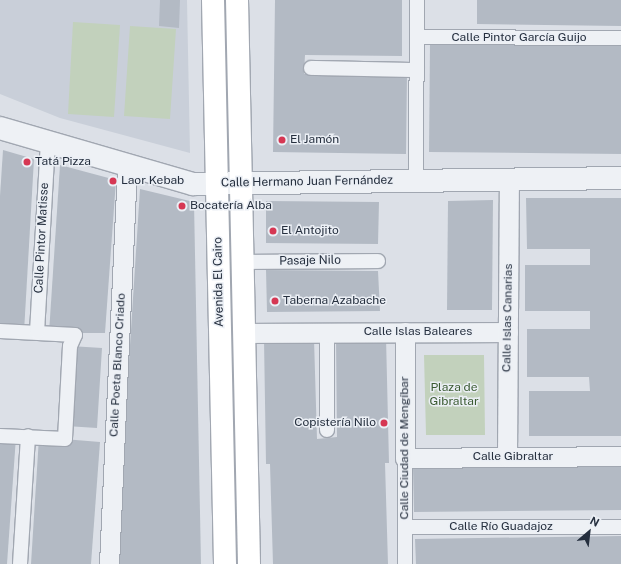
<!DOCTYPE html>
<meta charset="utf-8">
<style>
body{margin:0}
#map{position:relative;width:621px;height:564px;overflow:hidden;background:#dce0e7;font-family:"Public Sans",sans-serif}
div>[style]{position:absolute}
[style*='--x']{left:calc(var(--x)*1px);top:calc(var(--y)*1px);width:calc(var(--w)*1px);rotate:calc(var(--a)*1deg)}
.built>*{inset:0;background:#c9cfd9}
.green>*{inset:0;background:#c2d1bc}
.building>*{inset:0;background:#b3bac4}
.roads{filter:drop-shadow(1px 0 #a1a7b1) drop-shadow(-1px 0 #a1a7b1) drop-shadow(0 1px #a1a7b1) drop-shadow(0 -1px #a1a7b1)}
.pedestrian>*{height:14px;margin:-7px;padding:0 7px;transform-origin:7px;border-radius:7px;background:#eef1f5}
.minor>*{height:19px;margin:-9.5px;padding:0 9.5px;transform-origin:9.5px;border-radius:9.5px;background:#eef1f5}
.tertiary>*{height:22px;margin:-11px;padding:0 11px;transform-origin:11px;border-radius:11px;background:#eef1f5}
.secondary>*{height:22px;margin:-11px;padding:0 11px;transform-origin:11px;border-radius:11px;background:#fff}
.dots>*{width:11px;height:11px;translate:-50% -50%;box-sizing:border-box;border:2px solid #ebeff5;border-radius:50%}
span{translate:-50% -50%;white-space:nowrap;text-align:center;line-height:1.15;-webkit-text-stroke:3px #ebeff5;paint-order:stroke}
.street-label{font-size:12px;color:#252f3e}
.poi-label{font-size:12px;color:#252f3e}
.left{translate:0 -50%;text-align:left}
.right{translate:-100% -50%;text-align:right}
.park-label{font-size:12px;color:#3a5a31}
.north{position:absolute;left:569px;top:512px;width:40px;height:40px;-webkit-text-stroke:3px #ebeff5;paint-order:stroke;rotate:28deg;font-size:11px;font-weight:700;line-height:16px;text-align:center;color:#252f3e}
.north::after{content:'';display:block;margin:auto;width:14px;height:18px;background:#252f3e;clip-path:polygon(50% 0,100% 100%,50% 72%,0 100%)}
</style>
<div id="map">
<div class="built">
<i style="clip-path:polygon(0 0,187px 0,190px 153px,60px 118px,0 94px)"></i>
</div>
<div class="green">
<i style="clip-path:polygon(73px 22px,120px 25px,114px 117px,68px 114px)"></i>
<i style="clip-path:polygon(130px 26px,176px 29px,170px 119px,124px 116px)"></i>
<i style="clip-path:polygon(424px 355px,484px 355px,485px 435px,426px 435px)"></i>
</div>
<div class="building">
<i style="clip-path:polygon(160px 0,180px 0,179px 28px,159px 26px)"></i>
<i style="clip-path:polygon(275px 0,402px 0,402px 56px,305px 55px,304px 74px,407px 75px,406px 154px,273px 152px)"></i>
<i style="clip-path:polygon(477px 0,621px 0,621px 26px,477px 24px)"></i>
<i style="clip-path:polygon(430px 43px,621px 45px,621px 154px,429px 152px)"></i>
<i style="clip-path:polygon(3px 150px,34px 159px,24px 332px,0 331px,0 196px)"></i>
<i style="clip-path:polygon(60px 165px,116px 180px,105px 333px,49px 333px)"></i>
<i style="clip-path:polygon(140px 189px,194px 202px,201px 564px,116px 564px)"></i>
<i style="clip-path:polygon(526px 198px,621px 198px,621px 436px,529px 436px,529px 391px,590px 391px,589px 377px,527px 377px,527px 329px,590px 329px,590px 311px,525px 311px,525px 265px,590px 265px,590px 249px,527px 249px)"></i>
<i style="clip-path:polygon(493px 200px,492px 310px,447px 310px,448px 201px)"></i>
<i style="clip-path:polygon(266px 201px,379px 202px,378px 244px,266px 243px)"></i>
<i style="clip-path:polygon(266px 270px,378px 271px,380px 311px,267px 312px)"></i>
<i style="clip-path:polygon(386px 337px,389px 463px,385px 463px,388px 564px,273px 564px,270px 464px,266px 464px,264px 340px,314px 339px,317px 439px,337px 437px,336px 338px)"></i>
<i style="clip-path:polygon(70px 346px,102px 348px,97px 428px,66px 426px)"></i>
<i style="clip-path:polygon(0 436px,16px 437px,7px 564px,0 564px)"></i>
<i style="clip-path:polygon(39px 437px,100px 442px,91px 564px,31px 564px)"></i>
<i style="clip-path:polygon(621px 466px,621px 510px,414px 512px,413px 467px)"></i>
<i style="clip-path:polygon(621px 536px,621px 564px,416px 564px,415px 539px)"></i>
</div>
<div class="roads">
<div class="pedestrian">
<i style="--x:418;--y:37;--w:203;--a:0.3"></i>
<i style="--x:311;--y:68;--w:106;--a:1.1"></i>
<i style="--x:416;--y:181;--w:181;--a:-89.7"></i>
<i style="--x:243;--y:262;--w:135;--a:-0.4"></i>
<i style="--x:0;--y:331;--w:75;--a:3.1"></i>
<i style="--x:75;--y:335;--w:12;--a:114"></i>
<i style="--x:70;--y:346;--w:93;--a:93.1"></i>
<i style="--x:65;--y:439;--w:65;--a:-177.4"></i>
<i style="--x:37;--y:332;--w:189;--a:-86.7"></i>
<i style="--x:327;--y:333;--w:97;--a:90"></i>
<i style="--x:405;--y:527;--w:216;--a:0"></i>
<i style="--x:20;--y:564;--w:128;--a:-86.4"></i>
<i style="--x:405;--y:564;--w:106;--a:-90"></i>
</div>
<div class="minor">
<i style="--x:405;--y:332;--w:126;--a:90"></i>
<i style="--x:405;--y:458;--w:216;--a:-0.5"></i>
<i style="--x:244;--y:333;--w:264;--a:-0.2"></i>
<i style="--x:507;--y:457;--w:277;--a:-89.6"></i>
<i style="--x:109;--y:564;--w:399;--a:-87.4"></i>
</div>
<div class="tertiary">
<i style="--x:0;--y:128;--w:201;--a:16.2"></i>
<i style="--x:193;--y:184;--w:428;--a:-0.8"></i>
</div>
<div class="secondary">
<i style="--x:213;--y:0;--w:564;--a:88.78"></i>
<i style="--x:237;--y:0;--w:564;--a:88.78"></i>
</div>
</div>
<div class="dots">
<i style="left:282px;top:140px;background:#d63753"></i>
<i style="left:27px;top:162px;background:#d63753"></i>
<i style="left:113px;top:181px;background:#d63753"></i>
<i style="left:182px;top:206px;background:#d63753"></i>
<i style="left:273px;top:231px;background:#d63753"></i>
<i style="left:275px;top:301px;background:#d63753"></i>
<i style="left:384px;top:423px;background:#d63753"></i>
</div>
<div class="street-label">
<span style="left:519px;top:38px">Calle Pintor García Guijo</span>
<span style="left:307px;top:182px;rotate:-1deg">Calle Hermano Juan Fernández</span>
<span style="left:42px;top:238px;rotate:-87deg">Calle Pintor Matisse</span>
<span style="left:310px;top:261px;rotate:-1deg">Pasaje Nilo</span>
<span style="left:219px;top:282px;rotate:-91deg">Avenida El Cairo</span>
<span style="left:508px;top:318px;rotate:-89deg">Calle Islas Canarias</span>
<span style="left:418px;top:332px">Calle Islas Baleares</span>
<span style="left:118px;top:365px;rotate:-87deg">Calle Poeta Blanco Criado</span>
<span style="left:405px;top:448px;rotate:-90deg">Calle Ciudad de Mengíbar</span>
<span style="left:513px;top:457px">Calle Gibraltar</span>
<span style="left:501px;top:527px">Calle Río Guadajoz</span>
</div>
<div class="poi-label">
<span class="left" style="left:290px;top:140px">El Jamón</span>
<span class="left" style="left:35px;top:162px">Tatá Pizza</span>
<span class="left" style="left:121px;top:181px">Laor Kebab</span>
<span class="left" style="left:190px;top:206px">Bocatería Alba</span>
<span class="left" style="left:281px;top:231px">El Antojito</span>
<span class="left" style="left:283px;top:301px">Taberna Azabache</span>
<span class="right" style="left:376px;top:423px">Copistería Nilo</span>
</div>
<div class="park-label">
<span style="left:454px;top:395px">Plaza de<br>Gibraltar</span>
</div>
<div class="north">N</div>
</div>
